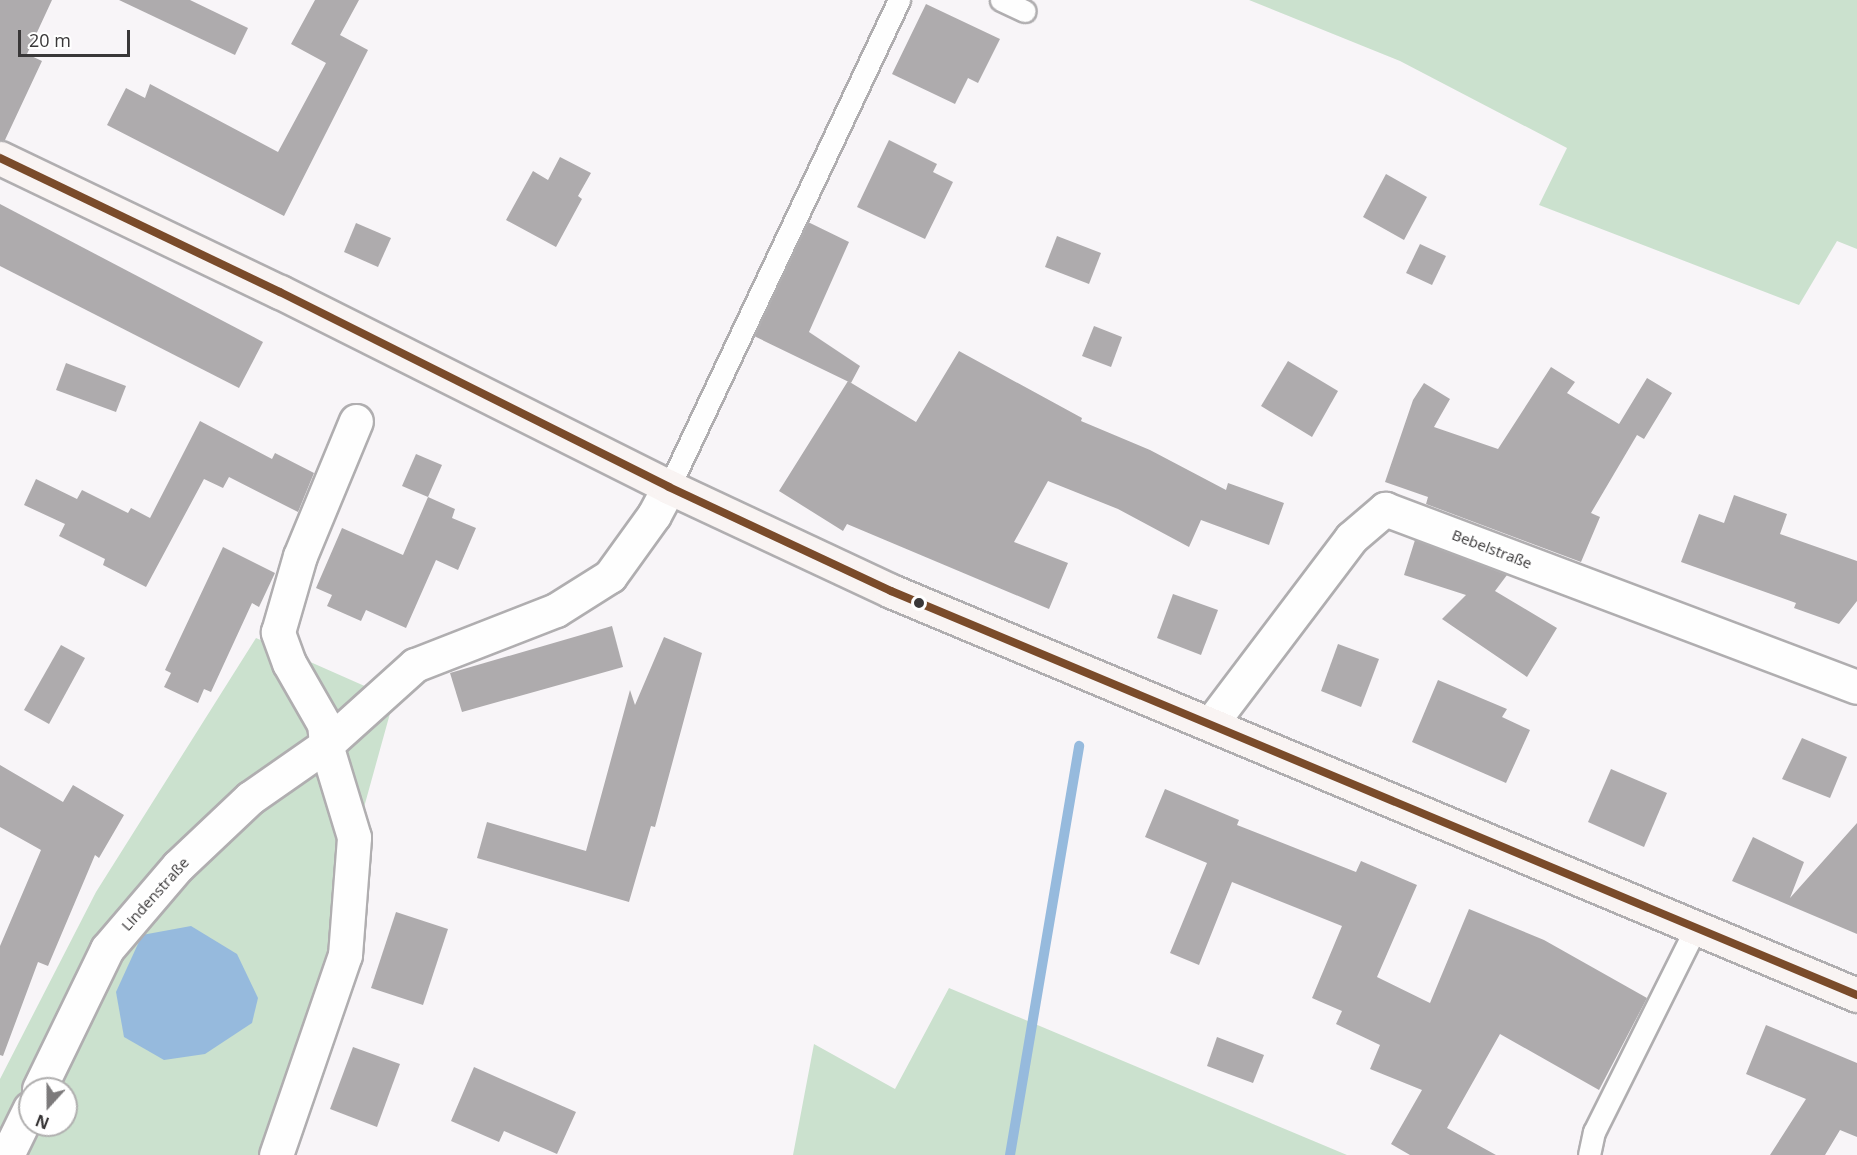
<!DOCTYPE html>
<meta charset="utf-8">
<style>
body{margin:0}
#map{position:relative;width:1857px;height:1155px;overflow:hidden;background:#f8f5f8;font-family:"Open Sans",sans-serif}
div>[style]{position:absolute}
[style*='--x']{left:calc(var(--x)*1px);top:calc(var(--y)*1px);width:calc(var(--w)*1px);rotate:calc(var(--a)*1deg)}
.green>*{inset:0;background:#cbe1ce}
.water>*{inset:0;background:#96badd}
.stream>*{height:10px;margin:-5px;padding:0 5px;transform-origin:5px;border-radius:5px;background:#96badd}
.building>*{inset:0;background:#aeabad}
.roads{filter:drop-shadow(2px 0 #b0aeb0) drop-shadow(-2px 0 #b0aeb0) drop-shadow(0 2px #b0aeb0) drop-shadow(0 -2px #b0aeb0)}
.service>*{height:21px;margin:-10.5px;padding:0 10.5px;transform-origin:10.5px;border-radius:10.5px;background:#fefefe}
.minor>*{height:33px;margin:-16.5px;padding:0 16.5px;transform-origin:16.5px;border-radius:16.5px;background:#fefefe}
.secondary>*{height:33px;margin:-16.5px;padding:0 16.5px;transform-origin:16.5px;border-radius:16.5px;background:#f9f4f3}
.bus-1>*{height:8px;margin:-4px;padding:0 4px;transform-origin:4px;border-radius:4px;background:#7a4b2a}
.dots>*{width:16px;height:16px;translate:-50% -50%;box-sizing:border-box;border:3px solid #fff;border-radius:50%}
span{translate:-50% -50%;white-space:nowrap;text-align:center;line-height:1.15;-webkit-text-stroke:6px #fff;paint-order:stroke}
.street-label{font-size:15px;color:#393738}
.north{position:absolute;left:18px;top:1077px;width:60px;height:60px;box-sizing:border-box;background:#fff;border:2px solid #b0afaf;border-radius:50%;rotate:201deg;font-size:16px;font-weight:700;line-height:24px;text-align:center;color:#393738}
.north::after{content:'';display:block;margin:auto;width:21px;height:27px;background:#7c7a7b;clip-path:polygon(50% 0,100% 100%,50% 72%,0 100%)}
.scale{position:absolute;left:18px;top:30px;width:112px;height:27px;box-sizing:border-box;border:3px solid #393738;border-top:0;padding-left:8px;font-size:18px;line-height:21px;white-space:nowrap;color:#393738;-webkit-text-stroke:4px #fff;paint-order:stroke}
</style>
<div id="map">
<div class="green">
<i style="clip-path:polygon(1249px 0,1857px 0,1857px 249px,1837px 241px,1799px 305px,1539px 205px,1567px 148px,1400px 61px)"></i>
<i style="clip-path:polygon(evenodd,256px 638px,394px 699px,330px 930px,326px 968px,262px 1155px,0 1155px,0 1079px,96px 892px,256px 638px,30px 1089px,66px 1089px,66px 1125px,30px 1125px,30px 1089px)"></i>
<i style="clip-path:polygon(949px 988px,1347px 1155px,793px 1155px,814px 1044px,895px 1089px)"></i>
</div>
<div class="water">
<i style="clip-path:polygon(191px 926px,237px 954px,258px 998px,252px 1023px,205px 1054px,164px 1060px,124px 1037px,116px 992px,142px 935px)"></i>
</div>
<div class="stream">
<i style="--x:1010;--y:1155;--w:415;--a:-80.4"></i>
</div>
<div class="building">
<i style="clip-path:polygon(0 0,52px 0,27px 54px,42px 61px,5px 140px,0 140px)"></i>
<i style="clip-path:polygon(119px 0,190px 0,248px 28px,235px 55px)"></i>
<i style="clip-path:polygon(315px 0,359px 0,340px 35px,368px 50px,284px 216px,107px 125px,126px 88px,145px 98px,150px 84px,278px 152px,326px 63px,291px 44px)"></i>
<i style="clip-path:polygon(926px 4px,1000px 39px,978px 83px,968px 78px,955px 104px,892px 74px)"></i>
<i style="clip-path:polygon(889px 140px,937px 164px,933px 172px,953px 182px,925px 239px,857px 207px)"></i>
<i style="clip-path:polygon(560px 157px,591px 173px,578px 196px,582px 199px,556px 247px,506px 220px,533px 171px,548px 180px)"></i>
<i style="clip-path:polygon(1386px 174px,1427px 197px,1404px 240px,1363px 217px)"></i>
<i style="clip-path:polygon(0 204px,263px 342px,239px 388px,0 266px)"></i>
<i style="clip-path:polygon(808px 222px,849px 242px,809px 332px,860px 366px,851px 383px,754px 336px)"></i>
<i style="clip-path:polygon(356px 223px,391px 238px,378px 267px,344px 252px)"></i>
<i style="clip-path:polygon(1057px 236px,1101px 253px,1089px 284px,1045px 267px)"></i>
<i style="clip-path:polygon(1420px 244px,1446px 256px,1432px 285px,1406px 273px)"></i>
<i style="clip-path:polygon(1094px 326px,1122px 337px,1111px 367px,1082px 356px)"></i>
<i style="clip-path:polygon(959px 351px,1082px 418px,1081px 421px,1150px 450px,1226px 490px,1228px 483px,1284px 503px,1269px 545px,1201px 520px,1189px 547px,1118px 509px,1048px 481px,1014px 542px,1068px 563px,1049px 609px,847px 524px,843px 531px,779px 491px,848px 381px,916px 422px)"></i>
<i style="clip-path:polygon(1288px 361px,1338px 391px,1312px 437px,1261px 406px)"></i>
<i style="clip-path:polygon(66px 363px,126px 386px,116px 412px,56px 390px)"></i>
<i style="clip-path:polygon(1551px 367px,1575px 382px,1567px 393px,1619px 424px,1647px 378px,1672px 393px,1644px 439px,1637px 435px,1591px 513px,1600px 517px,1581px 562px,1426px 504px,1428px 497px,1385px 482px,1413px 400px,1424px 383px,1450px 399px,1434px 427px,1498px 449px)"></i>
<i style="clip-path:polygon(200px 421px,272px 459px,275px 453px,314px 473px,298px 512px,229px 477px,223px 488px,204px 479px,146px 587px,103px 565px,105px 559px,59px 536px,65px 524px,24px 505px,36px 479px,77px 499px,82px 490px,128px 513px,131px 508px,150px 518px)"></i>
<i style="clip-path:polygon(416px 454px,442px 465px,428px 497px,402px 486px)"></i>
<i style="clip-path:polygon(1734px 495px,1787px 514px,1780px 534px,1857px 561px,1857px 601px,1839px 624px,1794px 608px,1796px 603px,1681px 562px,1699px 514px,1724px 523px)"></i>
<i style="clip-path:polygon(428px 497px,455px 509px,452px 518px,476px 528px,458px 570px,436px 560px,406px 628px,366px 610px,361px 621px,327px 606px,332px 595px,316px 588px,342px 528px,403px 555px)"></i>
<i style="clip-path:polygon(1415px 540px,1507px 575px,1495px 591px,1557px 628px,1527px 677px,1442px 619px,1466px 595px,1404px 575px)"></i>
<i style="clip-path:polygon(223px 547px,275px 573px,259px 607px,252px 603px,211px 692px,204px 689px,198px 703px,164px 687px,171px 673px,165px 670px)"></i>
<i style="clip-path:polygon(1173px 594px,1218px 610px,1201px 655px,1157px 638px)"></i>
<i style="clip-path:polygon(612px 626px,623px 667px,462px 712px,450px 673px)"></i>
<i style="clip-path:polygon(664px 637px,702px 653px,655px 827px,651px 826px,629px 902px,477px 858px,487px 822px,586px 851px,630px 690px,635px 705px)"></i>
<i style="clip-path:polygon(1338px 644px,1379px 659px,1361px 707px,1321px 691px)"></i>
<i style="clip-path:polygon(61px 645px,85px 658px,49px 724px,24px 710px)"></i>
<i style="clip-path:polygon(1438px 680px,1507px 709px,1502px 717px,1530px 730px,1506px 783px,1412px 742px)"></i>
<i style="clip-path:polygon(1802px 738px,1847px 757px,1830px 798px,1782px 779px)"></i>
<i style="clip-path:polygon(0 765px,63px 802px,73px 785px,124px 815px,99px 858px,95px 855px,48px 966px,38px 962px,3px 1056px,0 1055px,0 946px,41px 850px,0 827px)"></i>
<i style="clip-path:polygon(1611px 769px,1667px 793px,1644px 847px,1588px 822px)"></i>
<i style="clip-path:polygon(1165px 789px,1239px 820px,1237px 825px,1356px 872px,1361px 861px,1417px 885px,1377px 977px,1430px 1003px,1469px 909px,1544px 940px,1647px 998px,1599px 1090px,1500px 1034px,1447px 1128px,1496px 1155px,1410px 1155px,1391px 1144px,1422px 1090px,1370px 1069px,1380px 1045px,1336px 1024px,1342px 1011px,1312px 998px,1342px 926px,1232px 882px,1199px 965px,1170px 953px,1207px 863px,1145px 837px)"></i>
<i style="clip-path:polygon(1857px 823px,1857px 934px,1732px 881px,1753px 837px,1804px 862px,1790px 898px)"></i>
<i style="clip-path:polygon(396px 912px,448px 929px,423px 1005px,371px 988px)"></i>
<i style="clip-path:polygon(1766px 1025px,1857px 1063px,1857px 1137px,1840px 1130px,1825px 1155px,1770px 1155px,1806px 1099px,1746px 1074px)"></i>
<i style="clip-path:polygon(1217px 1037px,1264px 1055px,1253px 1083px,1207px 1066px)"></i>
<i style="clip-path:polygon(353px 1047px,400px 1064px,377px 1127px,330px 1109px)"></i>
<i style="clip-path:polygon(474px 1067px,576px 1112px,557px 1154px,504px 1131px,499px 1142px,451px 1121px)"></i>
</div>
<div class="roads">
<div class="service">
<i style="--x:1001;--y:0;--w:26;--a:25"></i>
<i style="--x:669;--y:487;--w:539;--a:-64.72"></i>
<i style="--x:1589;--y:1155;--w:24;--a:-78"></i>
<i style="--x:1594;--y:1132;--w:229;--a:-63.5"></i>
</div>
<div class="minor">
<i style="--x:1212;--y:722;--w:231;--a:-52.9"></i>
<i style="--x:1351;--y:538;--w:45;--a:-40.5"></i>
<i style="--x:1385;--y:509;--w:504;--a:20.66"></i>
<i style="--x:39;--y:1089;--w:156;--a:-64.1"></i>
<i style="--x:107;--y:949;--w:109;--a:-49.5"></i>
<i style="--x:178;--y:866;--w:99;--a:-43.4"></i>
<i style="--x:250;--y:798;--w:93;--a:-34.9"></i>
<i style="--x:326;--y:745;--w:120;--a:-42"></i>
<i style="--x:415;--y:665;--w:151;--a:-21.3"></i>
<i style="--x:556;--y:610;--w:64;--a:-32.2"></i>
<i style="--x:610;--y:576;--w:75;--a:-54.2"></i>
<i style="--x:654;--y:515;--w:32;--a:-62"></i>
<i style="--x:7;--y:1155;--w:52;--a:-63.9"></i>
<i style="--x:276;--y:1155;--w:212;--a:-71"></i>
<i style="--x:345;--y:955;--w:118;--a:-85.6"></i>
<i style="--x:354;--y:837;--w:96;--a:-106.9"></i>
<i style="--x:326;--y:745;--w:21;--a:-95"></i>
<i style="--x:324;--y:724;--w:70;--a:-119.8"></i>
<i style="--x:289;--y:663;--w:33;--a:-110"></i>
<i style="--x:278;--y:632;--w:79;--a:-73.9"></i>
<i style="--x:300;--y:556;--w:146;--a:-67.5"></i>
</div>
<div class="secondary">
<i style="--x:0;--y:158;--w:310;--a:25.6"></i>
<i style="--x:280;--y:292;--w:435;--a:26.6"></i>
<i style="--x:669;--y:487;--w:245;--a:25.1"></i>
<i style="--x:891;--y:591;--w:1047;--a:22.7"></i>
</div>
</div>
<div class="bus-1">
<i style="--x:0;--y:158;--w:310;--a:25.6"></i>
<i style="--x:280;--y:292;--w:435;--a:26.6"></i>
<i style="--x:669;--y:487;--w:245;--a:25.1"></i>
<i style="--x:891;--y:591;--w:1047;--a:22.7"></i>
</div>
<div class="dots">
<i style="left:919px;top:603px;background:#393738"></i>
</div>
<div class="street-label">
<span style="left:1492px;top:549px;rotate:21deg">Bebelstraße</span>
<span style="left:155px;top:894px;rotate:-48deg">Lindenstraße</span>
</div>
<div class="north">N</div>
<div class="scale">20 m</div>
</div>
